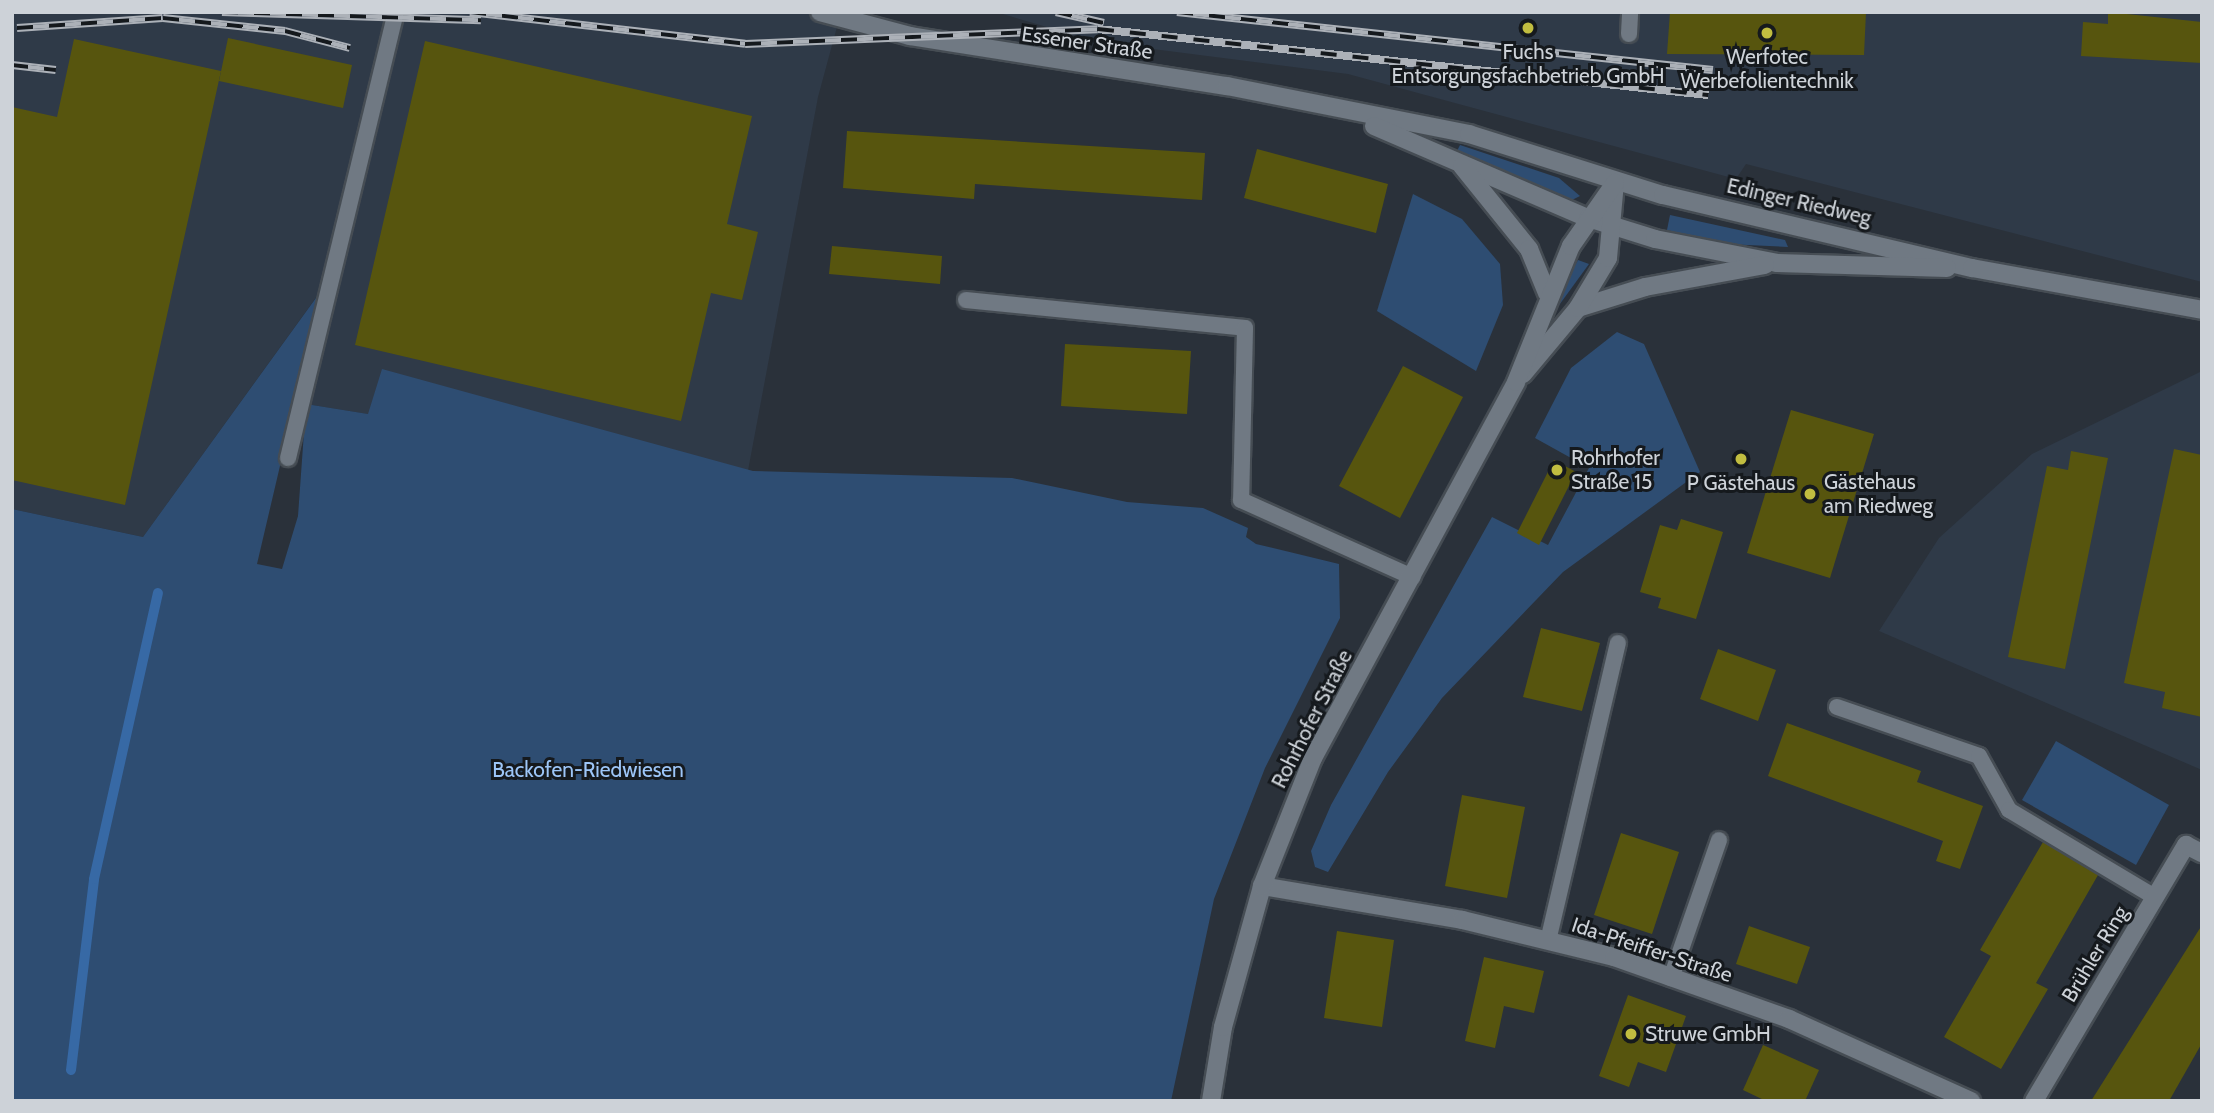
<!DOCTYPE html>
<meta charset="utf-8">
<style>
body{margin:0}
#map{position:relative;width:2214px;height:1113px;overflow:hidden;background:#2a313a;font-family:Cabin,sans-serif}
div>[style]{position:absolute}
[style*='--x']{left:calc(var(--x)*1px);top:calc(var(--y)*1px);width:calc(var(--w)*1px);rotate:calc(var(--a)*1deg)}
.built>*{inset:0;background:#2f3a48}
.green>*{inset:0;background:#2e4d72}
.stream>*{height:10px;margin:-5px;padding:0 5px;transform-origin:5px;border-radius:5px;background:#3769a5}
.building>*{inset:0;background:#57550e}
.roads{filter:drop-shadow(2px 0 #464d54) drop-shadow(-2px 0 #464d54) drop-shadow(0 2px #464d54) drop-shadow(0 -2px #464d54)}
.lane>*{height:16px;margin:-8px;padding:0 8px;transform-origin:8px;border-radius:8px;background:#707983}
.street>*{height:18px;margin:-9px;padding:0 9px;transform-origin:9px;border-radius:9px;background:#707983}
.secondary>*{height:18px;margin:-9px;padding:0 9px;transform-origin:9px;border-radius:9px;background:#707983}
.rail>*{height:8px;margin-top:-4px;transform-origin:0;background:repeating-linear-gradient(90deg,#15191d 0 16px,#acb1b8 0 32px);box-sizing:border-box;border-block:2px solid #acb1b8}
.dots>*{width:19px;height:19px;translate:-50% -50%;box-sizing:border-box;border:4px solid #15191d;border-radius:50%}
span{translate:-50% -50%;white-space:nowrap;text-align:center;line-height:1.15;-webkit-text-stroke:6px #15191d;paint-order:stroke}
.street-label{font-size:21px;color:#cdd2d8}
.poi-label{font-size:21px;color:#cdd2d8}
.left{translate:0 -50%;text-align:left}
.park-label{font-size:21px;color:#9dc6f8}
.frame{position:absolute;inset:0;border:14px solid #cdd2d8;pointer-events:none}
</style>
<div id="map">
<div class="built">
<i style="clip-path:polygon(12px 12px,841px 12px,818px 97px,747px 476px,306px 404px,320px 292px,143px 537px,12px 509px)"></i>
<i style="clip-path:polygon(996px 12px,2202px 12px,2202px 282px,1746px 164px,1736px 179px,1348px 74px,1098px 42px)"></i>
<i style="clip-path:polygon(2202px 371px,2202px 770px,1879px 631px,1939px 538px,2032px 454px)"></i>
</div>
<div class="green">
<i style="clip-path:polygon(1460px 145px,1559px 178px,1580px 196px,1570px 201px,1457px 151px)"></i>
<i style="clip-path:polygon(1413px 194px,1462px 219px,1500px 264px,1503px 305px,1476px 371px,1377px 311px)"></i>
<i style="clip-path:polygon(1670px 215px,1785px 240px,1788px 247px,1725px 244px,1667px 230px)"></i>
<i style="clip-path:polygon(1578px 260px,1589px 264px,1549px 319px,1547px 314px)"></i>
<i style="clip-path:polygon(321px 291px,257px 564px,282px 569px,298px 516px,306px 404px,368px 414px,382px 369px,753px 471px,1012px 478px,1127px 502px,1203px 508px,1248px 528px,1246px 537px,1256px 544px,1339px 564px,1340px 618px,1265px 768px,1214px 899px,1171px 1101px,12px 1101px,12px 509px,143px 537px)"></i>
<i style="clip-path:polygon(1617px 332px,1644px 344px,1700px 472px,1563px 572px,1442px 698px,1388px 772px,1328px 872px,1315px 867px,1311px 851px,1331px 805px,1492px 517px,1548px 545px,1589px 468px,1535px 438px,1571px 368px)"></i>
<i style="clip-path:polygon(2056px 741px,2169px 805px,2136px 865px,2022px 800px)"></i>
</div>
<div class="stream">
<i style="--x:71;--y:1070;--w:192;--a:-83.1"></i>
<i style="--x:94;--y:879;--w:293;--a:-77.4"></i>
</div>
<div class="building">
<i style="clip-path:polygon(1670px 12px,1866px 12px,1864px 55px,1667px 54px)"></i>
<i style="clip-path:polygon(2108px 12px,2202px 22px,2202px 63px,2081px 56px,2083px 22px,2108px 24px)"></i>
<i style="clip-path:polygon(228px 38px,352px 65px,343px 108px,219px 81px)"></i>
<i style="clip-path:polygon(74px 39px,221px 71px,125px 505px,12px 480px,12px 107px,57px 117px)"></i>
<i style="clip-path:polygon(425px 41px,752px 116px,727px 224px,758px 232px,742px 300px,711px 293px,681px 421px,355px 345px)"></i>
<i style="clip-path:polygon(847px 131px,1205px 153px,1202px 200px,975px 184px,974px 199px,843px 188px)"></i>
<i style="clip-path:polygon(1257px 149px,1388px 184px,1376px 233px,1244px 198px)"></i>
<i style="clip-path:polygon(832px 246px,942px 256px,940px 284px,829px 274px)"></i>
<i style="clip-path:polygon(1065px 344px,1191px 351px,1187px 414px,1061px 406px)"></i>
<i style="clip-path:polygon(1403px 366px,1463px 397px,1400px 518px,1339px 486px)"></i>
<i style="clip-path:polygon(1791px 410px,1874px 434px,1830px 578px,1747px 553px)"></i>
<i style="clip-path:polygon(2174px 449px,2202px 455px,2202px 717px,2162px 708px,2165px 692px,2124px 683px)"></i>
<i style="clip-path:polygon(2071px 451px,2108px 458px,2065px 669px,2008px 657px,2047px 466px,2068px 470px)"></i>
<i style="clip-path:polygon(1554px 460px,1576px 472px,1539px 545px,1517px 533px)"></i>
<i style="clip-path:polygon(1681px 519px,1723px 532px,1696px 619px,1658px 608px,1661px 598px,1640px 592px,1660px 525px,1677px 530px)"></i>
<i style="clip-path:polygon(1541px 628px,1600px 643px,1582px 711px,1523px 697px)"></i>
<i style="clip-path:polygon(1718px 649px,1776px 670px,1758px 721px,1700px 699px)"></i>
<i style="clip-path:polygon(1787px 723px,1921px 771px,1917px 782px,1983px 806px,1960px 869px,1936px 861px,1943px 841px,1768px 776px)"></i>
<i style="clip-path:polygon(1462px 795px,1525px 807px,1507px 898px,1445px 886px)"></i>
<i style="clip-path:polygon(1621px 833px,1679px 852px,1652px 934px,1594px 915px)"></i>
<i style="clip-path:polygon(2043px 842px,2098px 875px,2036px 983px,2048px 989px,2001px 1069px,1944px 1037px,1991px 956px,1980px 950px)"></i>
<i style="clip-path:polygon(2202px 925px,2202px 1043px,2169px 1101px,2091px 1101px)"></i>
<i style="clip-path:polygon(1749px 926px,1810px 947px,1797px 984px,1736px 964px)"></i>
<i style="clip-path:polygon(1337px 931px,1394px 940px,1382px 1027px,1324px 1018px)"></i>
<i style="clip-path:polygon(1484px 957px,1544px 971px,1534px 1013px,1504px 1006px,1495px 1048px,1465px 1041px)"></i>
<i style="clip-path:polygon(1628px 995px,1686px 1016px,1666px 1072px,1638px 1062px,1629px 1087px,1599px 1076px)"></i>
<i style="clip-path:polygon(1763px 1045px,1819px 1070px,1805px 1101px,1766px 1101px,1743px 1090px)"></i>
</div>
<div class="roads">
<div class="lane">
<i style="--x:1629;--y:34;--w:22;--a:-87"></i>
<i style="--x:966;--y:300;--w:280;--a:5.7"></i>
<i style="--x:1245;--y:328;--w:172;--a:91.3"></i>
<i style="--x:1241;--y:500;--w:188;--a:24.2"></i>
<i style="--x:288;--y:458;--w:459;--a:-76.4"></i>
<i style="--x:1837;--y:707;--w:150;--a:19"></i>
<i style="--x:1979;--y:756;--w:62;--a:60.9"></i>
<i style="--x:2009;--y:810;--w:170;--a:30.8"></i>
<i style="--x:1548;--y:941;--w:306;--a:-76.8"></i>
<i style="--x:1671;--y:978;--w:146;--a:-70.8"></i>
</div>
<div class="street">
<i style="--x:1262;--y:886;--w:203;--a:9.6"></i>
<i style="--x:1462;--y:920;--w:156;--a:13.7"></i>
<i style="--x:1614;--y:957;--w:186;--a:19.5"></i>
<i style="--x:1789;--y:1019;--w:200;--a:24.3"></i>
<i style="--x:2034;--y:1101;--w:298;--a:-59.3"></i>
<i style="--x:2186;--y:845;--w:18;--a:27"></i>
</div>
<div class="secondary">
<i style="--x:820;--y:12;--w:93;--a:14.9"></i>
<i style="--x:910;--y:36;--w:321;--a:9"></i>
<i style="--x:1227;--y:86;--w:247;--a:11.2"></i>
<i style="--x:1469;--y:134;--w:203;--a:17.5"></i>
<i style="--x:1663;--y:195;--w:318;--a:13.3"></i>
<i style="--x:1972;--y:268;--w:234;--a:10.3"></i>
<i style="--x:1374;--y:126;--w:233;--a:23.3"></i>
<i style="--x:1588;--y:218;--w:70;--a:17.4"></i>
<i style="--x:1655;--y:239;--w:124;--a:11.1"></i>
<i style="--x:1777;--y:263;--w:170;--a:1.7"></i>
<i style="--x:1462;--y:166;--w:107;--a:51.1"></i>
<i style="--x:1529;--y:249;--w:48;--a:67.8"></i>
<i style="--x:1578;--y:308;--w:70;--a:-17.4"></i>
<i style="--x:1645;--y:287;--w:122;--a:-10.4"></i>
<i style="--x:1523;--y:374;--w:86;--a:-50.2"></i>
<i style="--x:1578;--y:308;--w:58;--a:-59"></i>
<i style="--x:1608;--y:258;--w:75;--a:-84.7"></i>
<i style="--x:1211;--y:1101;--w:75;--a:-80.8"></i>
<i style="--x:1223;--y:1027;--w:146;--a:-74.5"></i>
<i style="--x:1262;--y:886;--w:138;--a:-68.3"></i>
<i style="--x:1313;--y:758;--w:427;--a:-61.6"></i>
<i style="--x:1516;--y:382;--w:147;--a:-68"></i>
<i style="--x:1571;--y:246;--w:77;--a:-55.1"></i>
</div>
</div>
<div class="rail">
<i style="--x:222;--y:12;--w:259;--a:1.8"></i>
<i style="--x:470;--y:12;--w:277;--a:6.6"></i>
<i style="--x:745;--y:44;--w:353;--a:-2.4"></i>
<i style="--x:1098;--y:29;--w:614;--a:6.18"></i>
<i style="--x:1056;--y:12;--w:49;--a:12.9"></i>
<i style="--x:1177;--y:12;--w:539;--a:6.18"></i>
<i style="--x:17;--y:28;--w:146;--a:-3.9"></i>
<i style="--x:163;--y:18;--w:123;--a:6.1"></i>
<i style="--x:285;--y:31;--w:67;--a:14.7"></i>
<i style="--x:12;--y:65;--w:44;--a:6.5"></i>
</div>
<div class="dots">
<i style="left:1528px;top:28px;background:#c1bd40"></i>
<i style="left:1767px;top:33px;background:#c1bd40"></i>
<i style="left:1741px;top:459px;background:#c1bd40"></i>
<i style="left:1557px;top:470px;background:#c1bd40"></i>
<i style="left:1810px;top:494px;background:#c1bd40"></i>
<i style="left:1631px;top:1034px;background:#c1bd40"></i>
</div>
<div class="street-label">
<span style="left:1087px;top:43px;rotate:8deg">Essener Straße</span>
<span style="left:1799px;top:202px;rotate:13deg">Edinger Riedweg</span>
<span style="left:1312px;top:719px;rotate:-63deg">Rohrhofer Straße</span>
<span style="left:1652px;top:950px;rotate:18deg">Ida-Pfeiffer-Straße</span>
<span style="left:2095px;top:954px;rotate:-59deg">Brühler Ring</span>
</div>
<div class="poi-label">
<span style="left:1528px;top:64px">Fuchs<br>Entsorgungsfachbetrieb GmbH</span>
<span style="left:1767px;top:69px">Werfotec<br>Werbefolientechnik</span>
<span class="left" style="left:1571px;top:470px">Rohrhofer<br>Straße 15</span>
<span class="left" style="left:1824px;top:494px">Gästehaus<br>am Riedweg</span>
<span style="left:1741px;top:483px">P Gästehaus</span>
<span class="left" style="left:1645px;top:1034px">Struwe GmbH</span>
</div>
<div class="park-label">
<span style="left:588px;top:770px">Backofen-Riedwiesen</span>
</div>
<div class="frame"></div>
</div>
